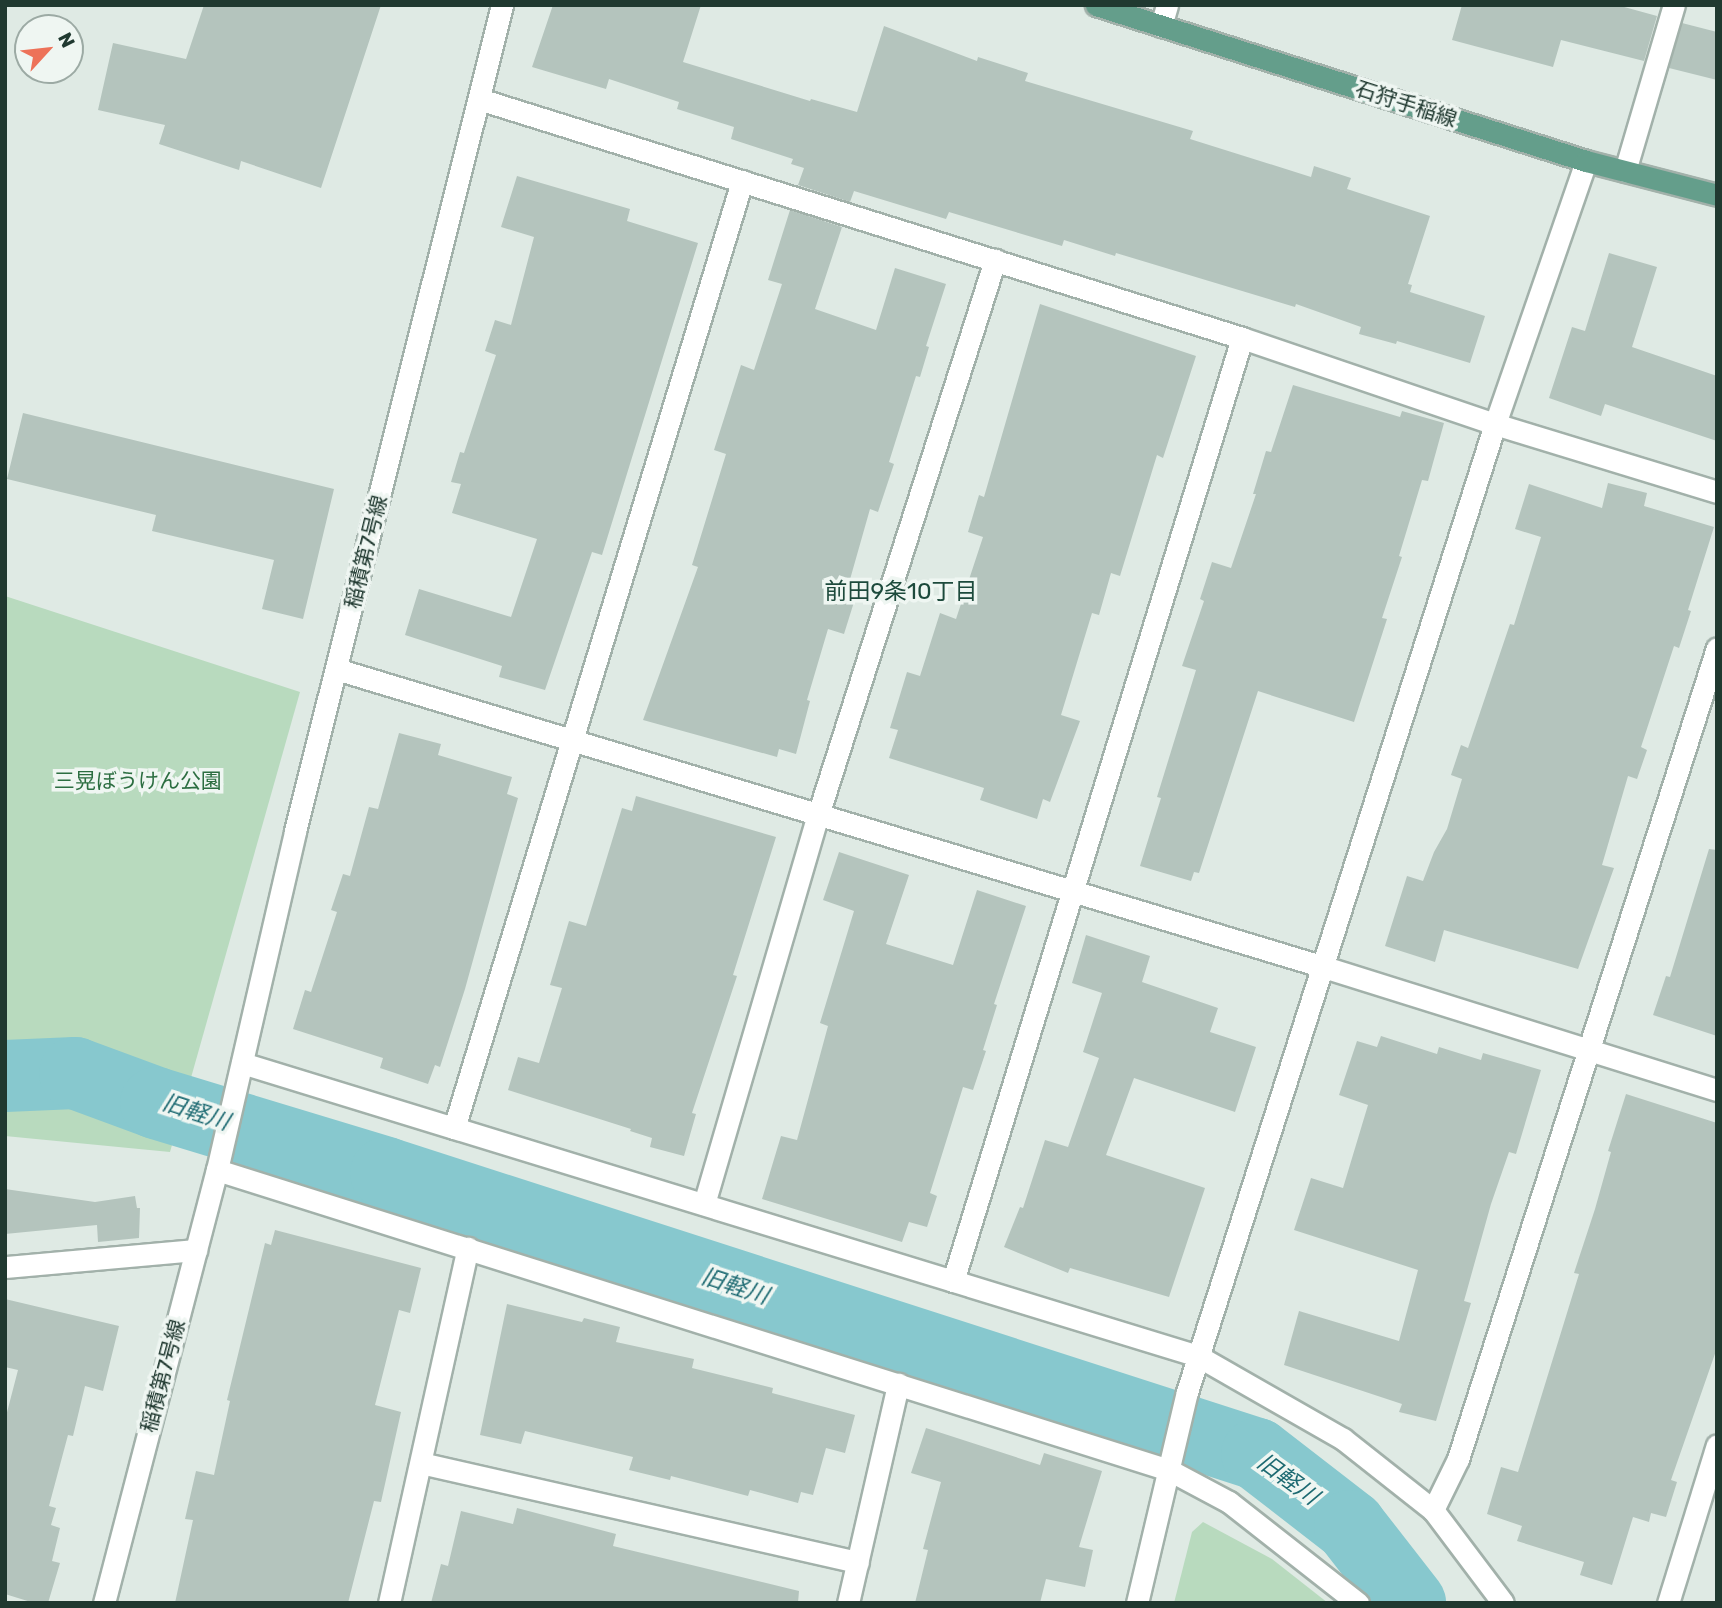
<!DOCTYPE html>
<meta charset="utf-8">
<style>
body{margin:0}
#map{position:relative;width:1722px;height:1608px;overflow:hidden;background:#dfeae4;font-family:Rubik,"Noto Sans JP",sans-serif}
div>[style]{position:absolute}
[style*='--x']{left:calc(var(--x)*1px);top:calc(var(--y)*1px);width:calc(var(--w)*1px);rotate:calc(var(--a)*1deg)}
.green>*{inset:0;background:#b8dabe}
.river>*{height:72px;margin:-36px;padding:0 36px;transform-origin:36px;border-radius:36px;background:#87c8ce}
.building>*{inset:0;background:#b4c4bd}
.roads{filter:drop-shadow(2px 0 #a2b1aa) drop-shadow(-2px 0 #a2b1aa) drop-shadow(0 2px #a2b1aa) drop-shadow(0 -2px #a2b1aa)}
.street>*{height:21px;margin:-10.5px;padding:0 10.5px;transform-origin:10.5px;border-radius:10.5px;background:#fff}
.secondary>*{height:21px;margin:-10.5px;padding:0 10.5px;transform-origin:10.5px;border-radius:10.5px;background:#fff}
.primary>*{height:21px;margin:-10.5px;padding:0 10.5px;transform-origin:10.5px;border-radius:10.5px;background:#649e8b}
span{translate:-50% -50%;white-space:nowrap;text-align:center;line-height:1.15;-webkit-text-stroke:7px #eff6f2;paint-order:stroke}
.street-label{font-size:21px;color:#203930}
.park-label{font-size:21px;color:#2c6e41}
.neighbourhood-label{font-size:23px;color:#1d4a3c}
.water-label{font-size:23px;color:#1d6a72;font-style:italic}
.frame{position:absolute;inset:0;border:7px solid #203930;pointer-events:none}
.north{position:absolute;left:14px;top:14px;width:70px;height:70px;box-sizing:border-box;background:#eff6f2;border:2px solid #9caaa4;border-radius:50%;rotate:63deg;font-size:19px;font-weight:700;line-height:28px;text-align:center;color:#203930}
.north::after{content:'';display:block;margin:auto;width:24px;height:32px;background:#ed7259;clip-path:polygon(50% 0,100% 100%,50% 72%,0 100%)}
</style>
<div id="map">
<div class="green">
<i style="clip-path:polygon(5px 596px,300px 692px,170px 1152px,5px 1136px)"></i>
<i style="clip-path:polygon(1203px 1522px,1272px 1559px,1328px 1603px,1174px 1603px,1192px 1532px)"></i>
</div>
<div class="river">
<i style="--x:5;--y:1076;--w:70;--a:-2.5"></i>
<i style="--x:75;--y:1073;--w:86;--a:20.3"></i>
<i style="--x:156;--y:1103;--w:240;--a:16.9"></i>
<i style="--x:386;--y:1173;--w:915;--a:17.88"></i>
<i style="--x:1257;--y:1454;--w:118;--a:37.7"></i>
<i style="--x:1350;--y:1526;--w:98;--a:52.1"></i>
</div>
<div class="building">
<i style="clip-path:polygon(204px 5px,381px 5px,321px 188px,241px 161px,239px 170px,159px 144px,165px 125px,98px 110px,113px 43px,186px 59px)"></i>
<i style="clip-path:polygon(553px 5px,701px 5px,683px 62px,810px 101px,811px 99px,857px 112px,884px 26px,977px 61px,978px 57px,1028px 73px,1025px 81px,1193px 131px,1190px 139px,1311px 177px,1314px 166px,1351px 178px,1347px 189px,1430px 216px,1408px 284px,1412px 285px,1410px 292px,1485px 316px,1470px 363px,1397px 341px,1396px 344px,1359px 334px,1361px 327px,1296px 304px,1295px 307px,1116px 253px,1115px 256px,1064px 240px,1062px 246px,949px 212px,946px 219px,854px 191px,850px 202px,798px 185px,804px 168px,791px 164px,793px 159px,731px 139px,734px 127px,677px 109px,679px 102px,609px 79px,606px 89px,532px 67px)"></i>
<i style="clip-path:polygon(1462px 5px,1617px 5px,1657px 16px,1644px 61px,1561px 40px,1553px 67px,1452px 40px)"></i>
<i style="clip-path:polygon(1682px 23px,1717px 32px,1717px 80px,1669px 68px)"></i>
<i style="clip-path:polygon(517px 176px,630px 209px,627px 221px,698px 243px,602px 555px,592px 552px,545px 690px,499px 677px,502px 666px,405px 635px,419px 589px,511px 617px,537px 539px,452px 513px,461px 484px,451px 482px,460px 452px,464px 453px,496px 355px,485px 351px,495px 320px,511px 325px,534px 237px,501px 227px)"></i>
<i style="clip-path:polygon(790px 210px,842px 227px,815px 309px,876px 330px,895px 268px,946px 284px,926px 346px,929px 347px,920px 377px,916px 376px,889px 462px,894px 464px,878px 512px,870px 509px,849px 583px,859px 586px,844px 634px,828px 629px,807px 700px,810px 701px,796px 754px,779px 749px,777px 757px,643px 720px,698px 567px,692px 565px,726px 454px,714px 450px,741px 365px,754px 370px,782px 284px,768px 280px)"></i>
<i style="clip-path:polygon(1609px 253px,1657px 267px,1632px 347px,1717px 376px,1717px 441px,1605px 404px,1601px 416px,1549px 398px,1572px 327px,1585px 331px)"></i>
<i style="clip-path:polygon(1040px 304px,1196px 356px,1163px 458px,1157px 455px,1120px 576px,1111px 573px,1099px 615px,1092px 613px,1061px 715px,1080px 721px,1050px 802px,1043px 799px,1037px 819px,980px 800px,984px 788px,889px 758px,898px 730px,890px 728px,907px 672px,920px 676px,940px 613px,956px 619px,983px 537px,968px 532px,979px 495px,984px 497px)"></i>
<i style="clip-path:polygon(1293px 385px,1400px 417px,1402px 411px,1444px 423px,1428px 481px,1422px 480px,1399px 556px,1402px 557px,1382px 618px,1387px 619px,1354px 722px,1258px 691px,1199px 873px,1194px 872px,1191px 881px,1140px 866px,1161px 798px,1157px 797px,1196px 670px,1182px 666px,1204px 601px,1200px 599px,1212px 562px,1231px 568px,1256px 494px,1253px 494px,1266px 451px,1271px 452px)"></i>
<i style="clip-path:polygon(23px 413px,334px 489px,303px 619px,262px 609px,274px 560px,152px 531px,156px 515px,7px 479px)"></i>
<i style="clip-path:polygon(1608px 483px,1647px 493px,1644px 506px,1714px 527px,1688px 610px,1691px 611px,1679px 648px,1674px 646px,1641px 747px,1647px 750px,1637px 779px,1628px 776px,1602px 865px,1614px 868px,1578px 969px,1444px 930px,1435px 962px,1385px 946px,1407px 876px,1423px 881px,1434px 852px,1447px 829px,1462px 779px,1451px 775px,1461px 745px,1468px 748px,1510px 624px,1514px 625px,1541px 537px,1515px 529px,1529px 484px,1602px 508px)"></i>
<i style="clip-path:polygon(399px 733px,441px 744px,438px 755px,512px 777px,507px 794px,518px 798px,465px 989px,440px 1067px,435px 1065px,428px 1084px,380px 1068px,383px 1058px,293px 1029px,305px 990px,311px 992px,337px 912px,331px 910px,343px 874px,350px 876px,369px 807px,378px 809px)"></i>
<i style="clip-path:polygon(636px 796px,776px 837px,733px 975px,737px 976px,692px 1113px,696px 1114px,684px 1156px,650px 1147px,652px 1138px,630px 1131px,631px 1129px,508px 1090px,518px 1057px,539px 1063px,562px 988px,550px 985px,569px 921px,586px 926px,622px 808px,632px 811px)"></i>
<i style="clip-path:polygon(1709px 849px,1717px 850px,1717px 1036px,1653px 1015px,1666px 976px,1670px 977px)"></i>
<i style="clip-path:polygon(839px 852px,909px 875px,886px 944px,953px 965px,977px 890px,1026px 906px,994px 1004px,997px 1005px,983px 1050px,986px 1051px,973px 1090px,963px 1087px,930px 1193px,937px 1196px,927px 1227px,909px 1222px,902px 1242px,762px 1199px,781px 1136px,797px 1140px,828px 1026px,820px 1023px,854px 911px,823px 900px)"></i>
<i style="clip-path:polygon(1086px 935px,1150px 956px,1142px 982px,1218px 1008px,1210px 1032px,1256px 1047px,1235px 1112px,1134px 1078px,1106px 1155px,1205px 1188px,1169px 1297px,1070px 1268px,1068px 1273px,1004px 1247px,1020px 1207px,1023px 1208px,1045px 1140px,1068px 1147px,1099px 1058px,1083px 1052px,1102px 993px,1072px 983px)"></i>
<i style="clip-path:polygon(1381px 1036px,1437px 1054px,1439px 1047px,1481px 1060px,1483px 1053px,1541px 1070px,1516px 1154px,1509px 1152px,1491px 1204px,1464px 1301px,1471px 1303px,1436px 1421px,1399px 1412px,1402px 1404px,1284px 1365px,1299px 1311px,1399px 1341px,1418px 1270px,1294px 1230px,1311px 1178px,1343px 1188px,1368px 1105px,1339px 1095px,1357px 1041px,1377px 1047px)"></i>
<i style="clip-path:polygon(1626px 1094px,1717px 1123px,1717px 1348px,1671px 1480px,1677px 1482px,1666px 1517px,1651px 1513px,1649px 1522px,1633px 1517px,1612px 1585px,1580px 1575px,1584px 1562px,1517px 1541px,1522px 1526px,1487px 1514px,1501px 1467px,1518px 1472px,1579px 1274px,1574px 1273px,1595px 1209px,1611px 1152px,1608px 1151px)"></i>
<i style="clip-path:polygon(5px 1189px,95px 1202px,135px 1196px,137px 1208px,140px 1208px,139px 1238px,98px 1242px,97px 1225px,5px 1234px)"></i>
<i style="clip-path:polygon(275px 1230px,421px 1268px,410px 1313px,399px 1310px,375px 1405px,401px 1412px,381px 1502px,374px 1501px,348px 1603px,175px 1603px,193px 1520px,185px 1519px,196px 1471px,214px 1475px,230px 1401px,227px 1400px,265px 1243px,271px 1245px)"></i>
<i style="clip-path:polygon(5px 1299px,119px 1326px,103px 1391px,85px 1386px,73px 1436px,68px 1435px,49px 1506px,56px 1508px,51px 1525px,60px 1528px,52px 1561px,60px 1563px,48px 1603px,34px 1603px,5px 1594px,5px 1420px,18px 1370px,5px 1367px)"></i>
<i style="clip-path:polygon(507px 1304px,582px 1322px,584px 1318px,620px 1327px,616px 1342px,694px 1359px,692px 1368px,773px 1388px,772px 1393px,855px 1415px,845px 1453px,826px 1448px,813px 1495px,801px 1492px,798px 1503px,750px 1490px,748px 1496px,671px 1476px,670px 1480px,629px 1470px,633px 1457px,525px 1431px,521px 1444px,480px 1435px)"></i>
<i style="clip-path:polygon(926px 1428px,1040px 1465px,1044px 1453px,1102px 1471px,1079px 1547px,1093px 1550px,1085px 1587px,1046px 1579px,1040px 1603px,915px 1603px,928px 1550px,923px 1549px,941px 1482px,911px 1473px)"></i>
<i style="clip-path:polygon(517px 1508px,616px 1534px,613px 1546px,799px 1591px,798px 1603px,431px 1603px,441px 1564px,448px 1566px,461px 1511px,513px 1524px)"></i>
</div>
<div class="roads">
<div class="street">
<i style="--x:1161;--y:26;--w:22;--a:-74"></i>
<i style="--x:479;--y:99;--w:800;--a:17.39"></i>
<i style="--x:1242;--y:338;--w:267;--a:18.8"></i>
<i style="--x:1495;--y:424;--w:232;--a:17"></i>
<i style="--x:1625;--y:171;--w:173;--a:-73.6"></i>
<i style="--x:336;--y:669;--w:1032;--a:16.78"></i>
<i style="--x:1324;--y:967;--w:412;--a:17.4"></i>
<i style="--x:242;--y:1063;--w:1000;--a:17.04"></i>
<i style="--x:1198;--y:1356;--w:167;--a:29.8"></i>
<i style="--x:1343;--y:1439;--w:115;--a:38.3"></i>
<i style="--x:1433;--y:1510;--w:116;--a:53"></i>
<i style="--x:454;--y:1128;--w:990;--a:-73.08"></i>
<i style="--x:217;--y:1170;--w:998;--a:17.49"></i>
<i style="--x:1169;--y:1470;--w:68;--a:28.1"></i>
<i style="--x:1229;--y:1502;--w:164;--a:38.1"></i>
<i style="--x:704;--y:1204;--w:405;--a:-73.7"></i>
<i style="--x:818;--y:815;--w:583;--a:-72.31"></i>
<i style="--x:5;--y:1267;--w:192;--a:-5.1"></i>
<i style="--x:953;--y:1281;--w:986;--a:-72.96"></i>
<i style="--x:421;--y:1463;--w:448;--a:12.8"></i>
<i style="--x:1433;--y:1510;--w:57;--a:-63.9"></i>
<i style="--x:1458;--y:1459;--w:851;--a:-72.29"></i>
<i style="--x:389;--y:1603;--w:364;--a:-77.5"></i>
<i style="--x:848;--y:1603;--w:225;--a:-77.1"></i>
<i style="--x:1137;--y:1603;--w:217;--a:-76.7"></i>
<i style="--x:1187;--y:1392;--w:1016;--a:-72.35"></i>
<i style="--x:1495;--y:424;--w:278;--a:-70.9"></i>
<i style="--x:1668;--y:1603;--w:165;--a:-72.8"></i>
</div>
<div class="secondary">
<i style="--x:104;--y:1603;--w:448;--a:-75.4"></i>
<i style="--x:217;--y:1170;--w:348;--a:-77"></i>
<i style="--x:295;--y:831;--w:852;--a:-75.93"></i>
</div>
<div class="primary">
<i style="--x:1096;--y:5;--w:514;--a:17.66"></i>
<i style="--x:1586;--y:161;--w:135;--a:14.5"></i>
</div>
</div>
<div class="street-label">
<span style="left:1406px;top:104px;rotate:18deg">石狩手稲線</span>
<span style="left:366px;top:552px;rotate:-76deg">稲積第7号線</span>
<span style="left:163px;top:1376px;rotate:-75deg">稲積第7号線</span>
</div>
<div class="park-label">
<span style="left:138px;top:781px">三晃ぼうけん公園</span>
</div>
<div class="neighbourhood-label">
<span style="left:901px;top:591px">前田9条10丁目</span>
</div>
<div class="water-label">
<span style="left:196px;top:1112px;rotate:18deg">旧軽川</span>
<span style="left:735px;top:1286px;rotate:18deg">旧軽川</span>
<span style="left:1288px;top:1479px;rotate:36deg">旧軽川</span>
</div>
<div class="frame"></div>
<div class="north">N</div>
</div>
